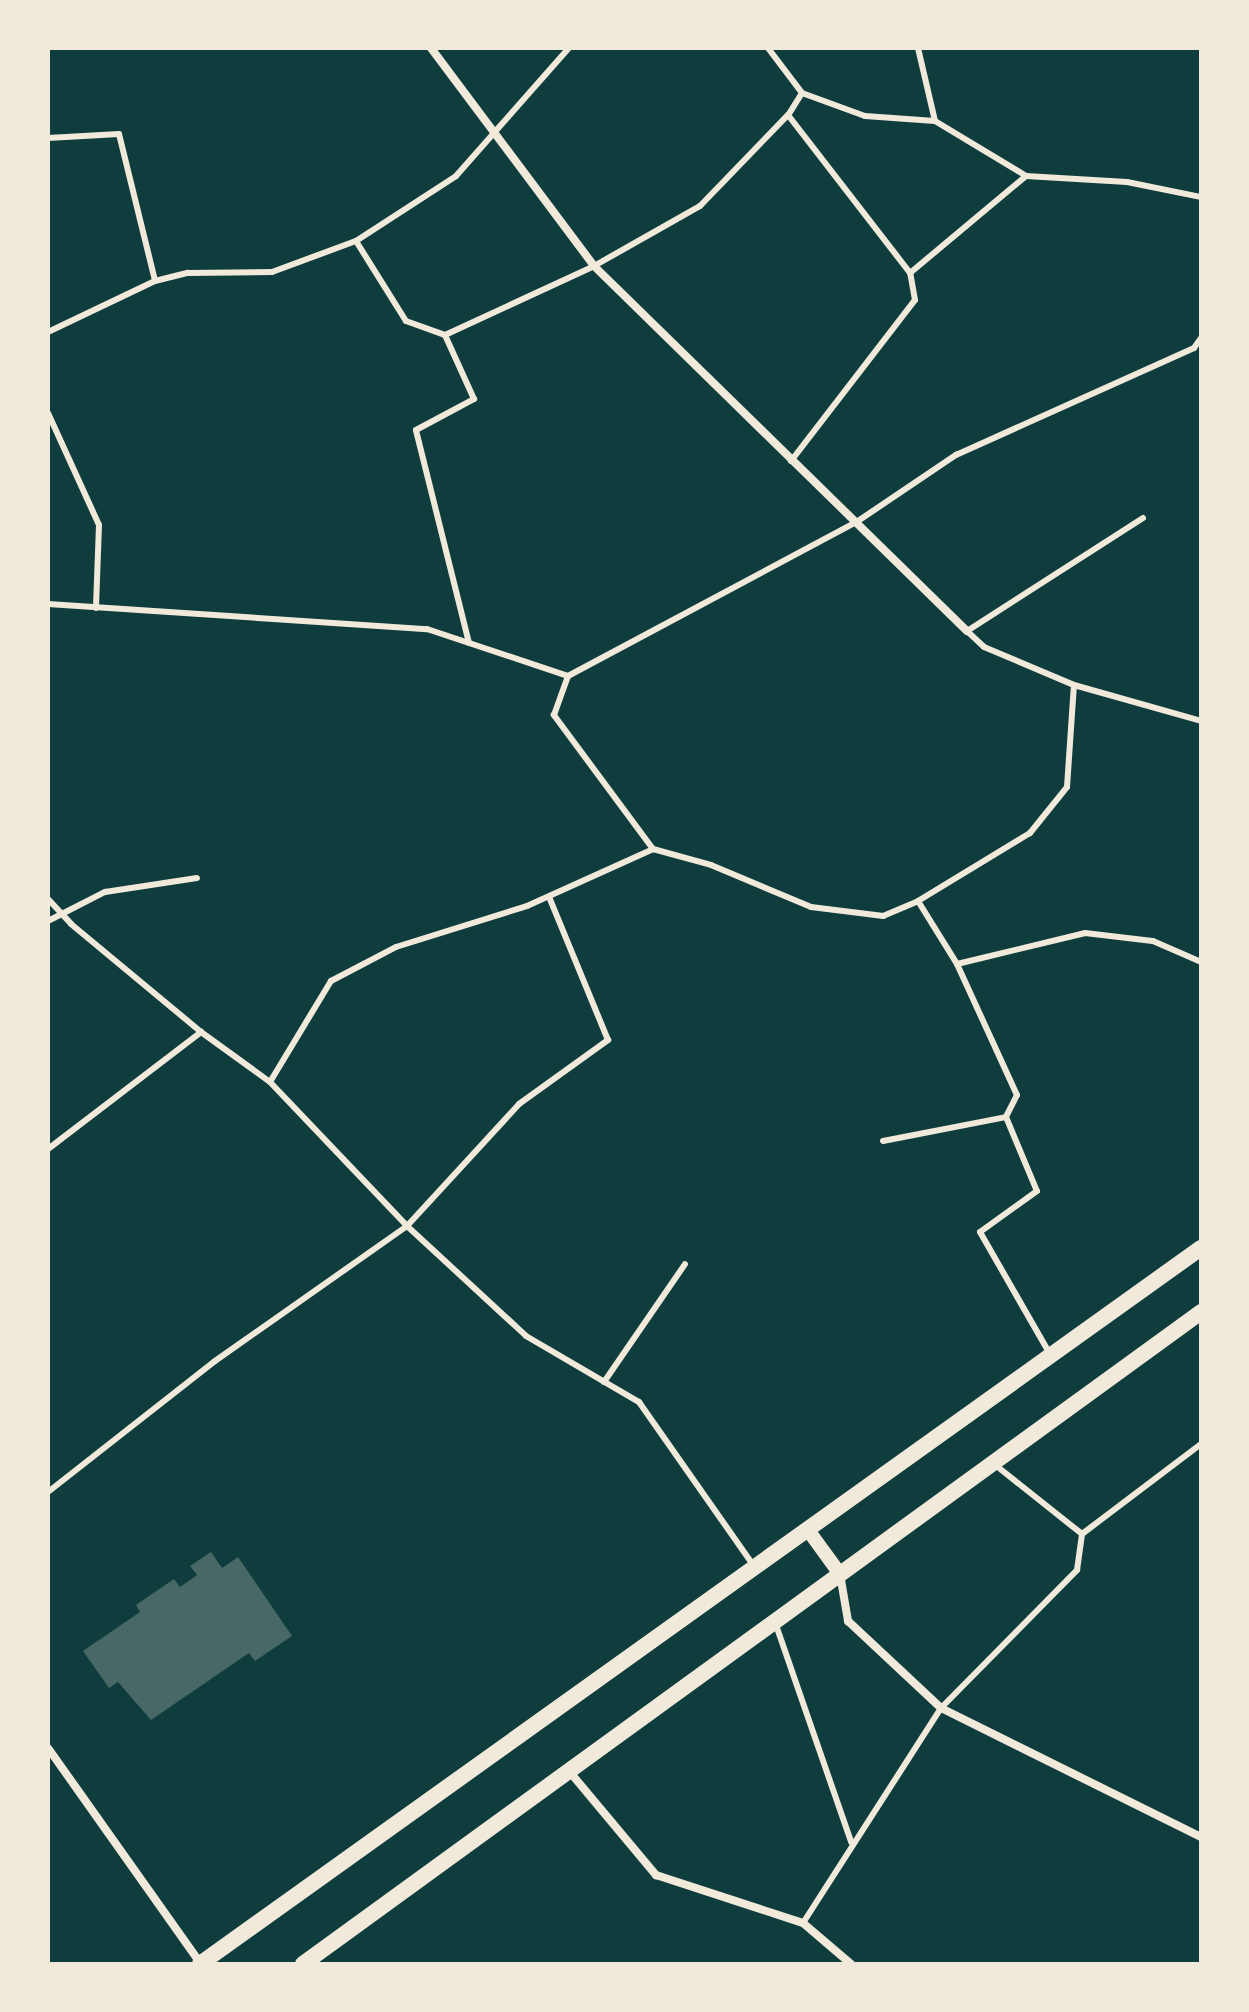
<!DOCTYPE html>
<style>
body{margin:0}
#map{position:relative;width:1249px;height:2012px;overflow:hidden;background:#0f3d3e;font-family:"Noto Sans",sans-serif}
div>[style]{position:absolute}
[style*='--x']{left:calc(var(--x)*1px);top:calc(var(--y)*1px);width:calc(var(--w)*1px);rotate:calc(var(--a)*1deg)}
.building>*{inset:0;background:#486865}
.service>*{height:6px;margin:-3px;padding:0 3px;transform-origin:3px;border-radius:3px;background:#f1e9da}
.minor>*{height:8px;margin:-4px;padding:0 4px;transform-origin:4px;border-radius:4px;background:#f1e9da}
.tertiary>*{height:14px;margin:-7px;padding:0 7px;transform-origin:7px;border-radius:7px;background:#f1e9da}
.secondary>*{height:16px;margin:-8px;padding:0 8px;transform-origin:8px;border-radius:8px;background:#f1e9da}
span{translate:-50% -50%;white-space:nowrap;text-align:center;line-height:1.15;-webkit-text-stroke:8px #f1e9da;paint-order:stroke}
.frame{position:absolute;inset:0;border:50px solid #f1e9da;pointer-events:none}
</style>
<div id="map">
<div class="building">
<i style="clip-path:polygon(211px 1552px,222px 1568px,238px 1557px,292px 1636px,255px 1661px,249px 1653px,151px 1720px,118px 1682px,109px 1688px,83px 1651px,140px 1612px,136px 1605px,174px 1579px,180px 1587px,197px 1575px,190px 1566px)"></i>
</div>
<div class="service">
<i style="--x:768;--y:48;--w:56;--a:52.9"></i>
<i style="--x:918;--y:48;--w:75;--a:76.9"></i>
<i style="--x:802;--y:93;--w:67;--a:20.1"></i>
<i style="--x:865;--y:116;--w:70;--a:4.1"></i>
<i style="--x:935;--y:121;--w:106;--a:31.1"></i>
<i style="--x:1026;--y:176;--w:101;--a:3.4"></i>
<i style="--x:1127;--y:182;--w:76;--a:11.5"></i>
<i style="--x:802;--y:93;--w:26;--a:122"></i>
<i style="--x:788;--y:115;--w:200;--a:52.3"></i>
<i style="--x:48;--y:138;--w:71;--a:-3.2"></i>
<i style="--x:119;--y:134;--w:151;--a:76.2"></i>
<i style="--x:155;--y:281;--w:34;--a:-14"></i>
<i style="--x:188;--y:273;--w:84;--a:-0.7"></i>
<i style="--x:272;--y:272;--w:90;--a:-20.3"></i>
<i style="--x:356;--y:241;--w:119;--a:-33"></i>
<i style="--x:456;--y:176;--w:171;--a:-48.6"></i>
<i style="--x:356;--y:241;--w:94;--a:58"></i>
<i style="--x:406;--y:321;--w:41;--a:19.7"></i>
<i style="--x:48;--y:332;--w:119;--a:-25.5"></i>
<i style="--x:48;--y:413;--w:123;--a:65.5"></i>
<i style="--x:99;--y:525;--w:83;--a:92.1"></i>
<i style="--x:791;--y:461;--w:203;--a:-52.4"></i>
<i style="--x:915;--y:300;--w:27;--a:-100"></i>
<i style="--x:910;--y:273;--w:151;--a:-39.9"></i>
<i style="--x:1143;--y:518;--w:209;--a:147.3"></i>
<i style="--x:967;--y:631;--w:23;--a:43"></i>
<i style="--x:984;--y:647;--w:98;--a:22.9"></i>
<i style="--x:1074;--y:685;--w:132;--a:15.8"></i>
<i style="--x:48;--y:604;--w:380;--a:3.8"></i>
<i style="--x:427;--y:629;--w:149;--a:18.4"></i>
<i style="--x:568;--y:676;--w:325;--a:-28.1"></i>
<i style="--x:855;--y:523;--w:122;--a:-34"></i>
<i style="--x:956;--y:455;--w:261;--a:-24.2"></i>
<i style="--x:1194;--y:348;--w:12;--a:-55"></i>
<i style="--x:469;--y:643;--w:219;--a:-104"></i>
<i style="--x:416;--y:430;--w:66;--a:-28.1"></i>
<i style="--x:474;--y:399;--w:70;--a:-114.4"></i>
<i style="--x:445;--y:335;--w:164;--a:-24.8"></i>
<i style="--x:594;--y:266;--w:122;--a:-29.5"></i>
<i style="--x:700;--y:206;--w:127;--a:-46"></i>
<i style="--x:653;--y:849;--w:60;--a:15.4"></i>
<i style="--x:711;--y:865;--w:108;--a:22.8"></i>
<i style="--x:811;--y:907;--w:73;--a:7.1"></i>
<i style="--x:883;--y:916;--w:38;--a:-23"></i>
<i style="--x:918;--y:901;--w:131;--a:-31.3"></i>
<i style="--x:1030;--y:833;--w:59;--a:-51.2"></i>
<i style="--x:1067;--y:787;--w:102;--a:-86.1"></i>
<i style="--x:48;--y:899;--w:34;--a:47"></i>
<i style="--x:71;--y:924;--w:169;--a:39.7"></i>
<i style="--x:201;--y:1032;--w:85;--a:35.9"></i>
<i style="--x:270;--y:1082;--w:199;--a:46.4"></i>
<i style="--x:407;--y:1226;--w:162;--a:42.7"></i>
<i style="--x:526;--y:1336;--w:131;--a:30.3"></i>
<i style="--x:639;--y:1402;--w:199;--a:55"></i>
<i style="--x:918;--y:901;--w:74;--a:58.2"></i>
<i style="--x:957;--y:964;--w:144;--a:65.4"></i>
<i style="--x:1017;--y:1095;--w:25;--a:117"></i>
<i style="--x:1006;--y:1117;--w:80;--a:67.3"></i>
<i style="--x:1037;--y:1191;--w:70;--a:144.3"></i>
<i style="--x:980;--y:1232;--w:141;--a:60.2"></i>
<i style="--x:48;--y:921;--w:64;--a:-27"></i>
<i style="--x:105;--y:892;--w:93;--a:-8.7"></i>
<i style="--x:957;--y:964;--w:132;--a:-13.6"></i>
<i style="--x:1085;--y:933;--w:68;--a:6.7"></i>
<i style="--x:1153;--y:941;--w:52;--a:23.6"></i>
<i style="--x:270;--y:1082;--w:118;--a:-58.9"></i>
<i style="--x:331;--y:981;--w:73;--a:-27.6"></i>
<i style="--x:396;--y:947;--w:137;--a:-17.4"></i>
<i style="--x:527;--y:906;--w:138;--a:-24.3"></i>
<i style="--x:653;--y:849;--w:167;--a:-126.5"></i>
<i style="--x:554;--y:715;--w:41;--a:-70.3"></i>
<i style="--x:883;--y:1141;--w:125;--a:-11"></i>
<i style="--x:48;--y:1149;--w:193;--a:-37.4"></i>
<i style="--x:604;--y:1382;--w:143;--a:-55.5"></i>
<i style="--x:994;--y:1464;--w:112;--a:38.5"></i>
<i style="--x:48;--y:1492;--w:212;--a:-38.1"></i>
<i style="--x:215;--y:1361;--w:235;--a:-35.1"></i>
<i style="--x:407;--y:1226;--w:166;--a:-47.4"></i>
<i style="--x:519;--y:1104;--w:110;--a:-35.7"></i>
<i style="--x:608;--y:1040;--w:155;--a:-112.4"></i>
<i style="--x:776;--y:1625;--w:230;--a:70.9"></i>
<i style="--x:803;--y:1923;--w:255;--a:-57.3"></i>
<i style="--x:941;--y:1708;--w:194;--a:-45.4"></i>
<i style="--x:1077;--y:1570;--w:36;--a:-82"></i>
<i style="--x:1082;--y:1534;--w:149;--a:-37.1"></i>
</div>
<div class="minor">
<i style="--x:431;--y:48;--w:272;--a:53.2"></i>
<i style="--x:594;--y:266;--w:522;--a:44.38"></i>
<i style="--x:840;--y:1574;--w:48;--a:80.3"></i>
<i style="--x:848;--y:1621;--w:127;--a:43.1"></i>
<i style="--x:941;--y:1708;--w:290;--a:26.4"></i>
<i style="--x:48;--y:1748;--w:263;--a:54.7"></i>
<i style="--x:569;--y:1771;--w:136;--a:50.1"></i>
<i style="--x:656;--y:1875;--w:155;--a:18.1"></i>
<i style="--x:803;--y:1923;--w:63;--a:40.5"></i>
</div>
<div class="tertiary">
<i style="--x:808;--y:1530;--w:54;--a:54"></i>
</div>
<div class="secondary">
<i style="--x:200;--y:1964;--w:1231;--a:-35.58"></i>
<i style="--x:303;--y:1964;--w:1110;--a:-35.98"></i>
</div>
<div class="frame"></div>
</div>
